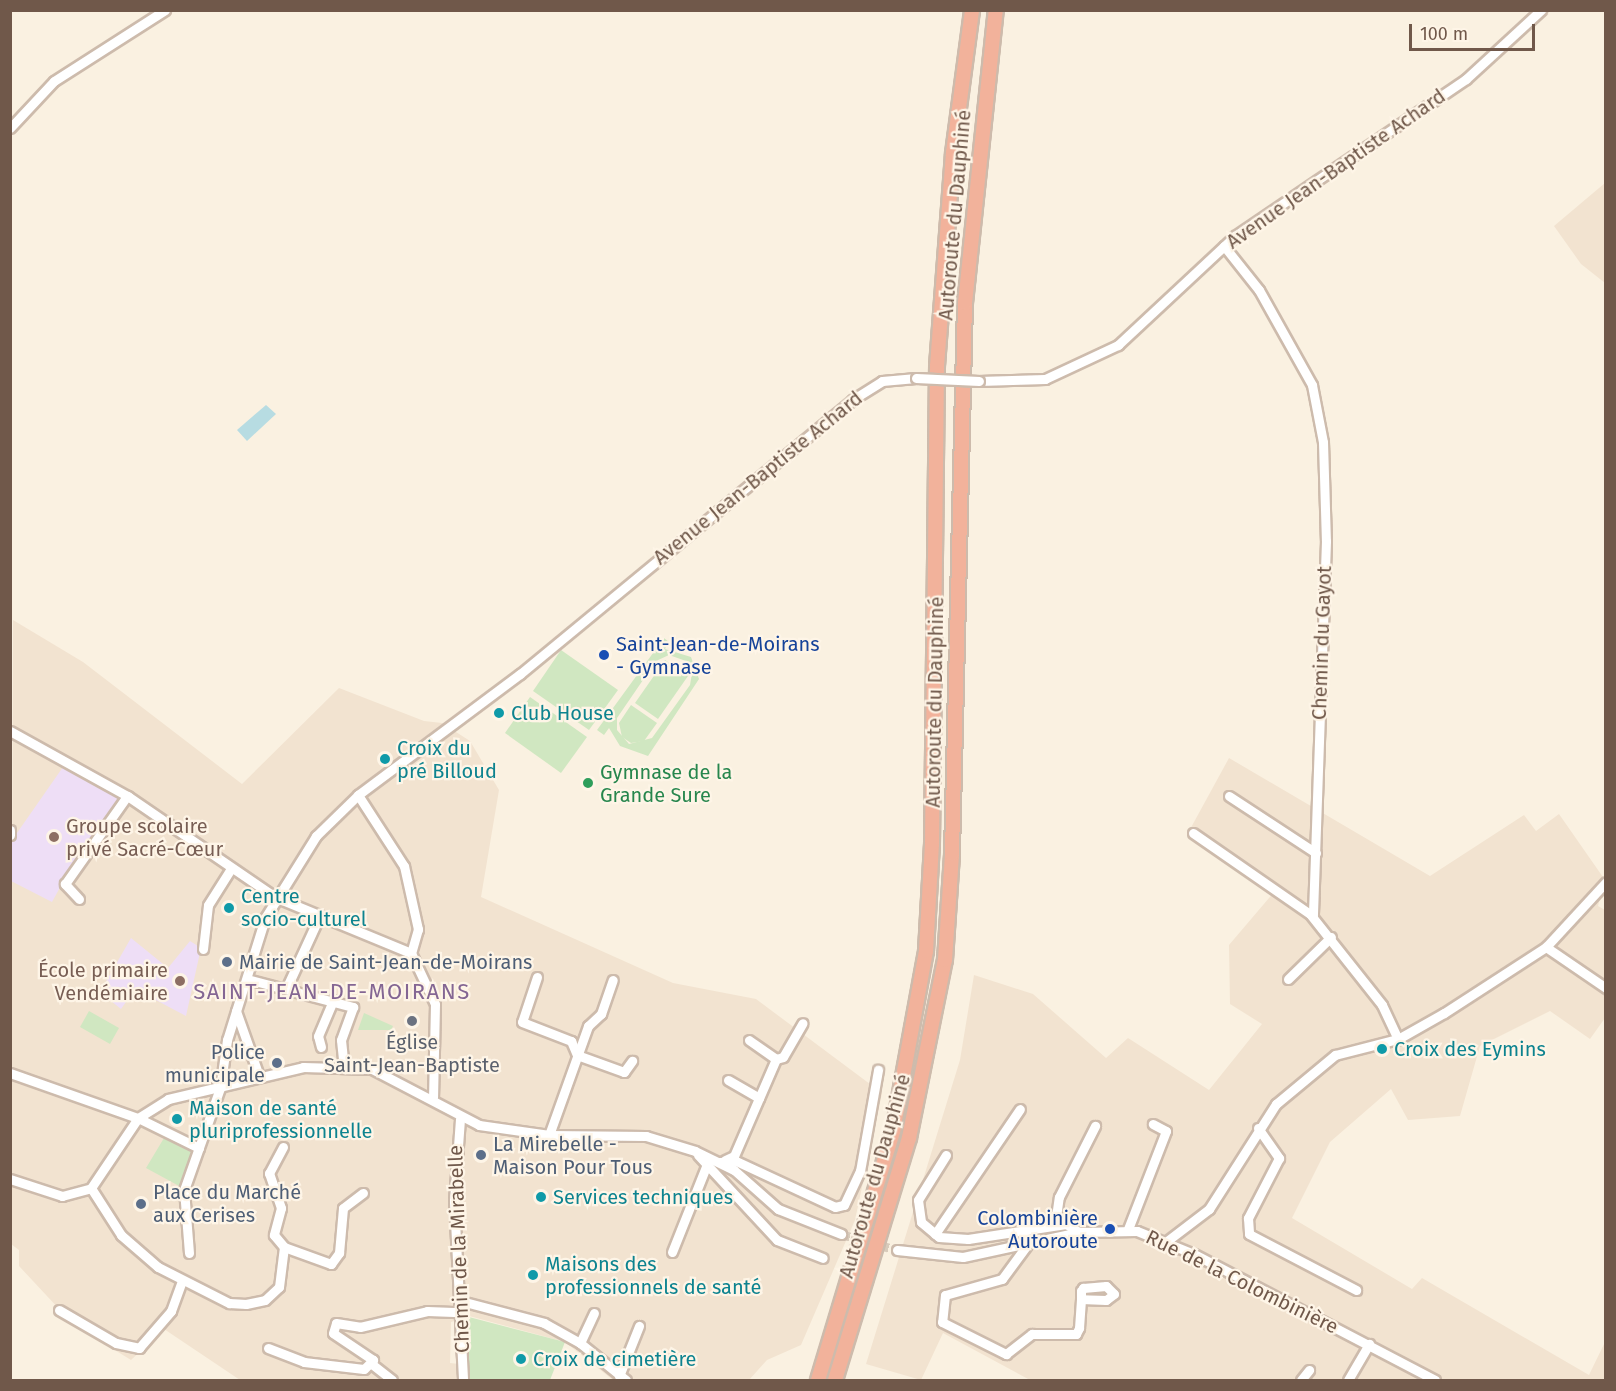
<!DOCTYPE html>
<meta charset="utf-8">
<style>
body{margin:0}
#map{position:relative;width:1616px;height:1391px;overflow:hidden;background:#faf1e1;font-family:"Fira Sans",sans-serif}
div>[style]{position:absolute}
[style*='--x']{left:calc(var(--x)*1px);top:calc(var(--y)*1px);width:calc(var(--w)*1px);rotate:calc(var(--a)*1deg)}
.residential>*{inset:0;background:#f2e3d0}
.education>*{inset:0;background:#eedef6}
.green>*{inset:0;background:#d0e7c1}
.water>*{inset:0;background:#b7dce2}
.minor-tunnel>*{height:9px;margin-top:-4.5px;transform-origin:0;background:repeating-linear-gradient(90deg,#d8cbbb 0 9px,transparent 0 13.5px)}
.roads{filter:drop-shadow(2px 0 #cdbbac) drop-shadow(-2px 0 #cdbbac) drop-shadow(0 2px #cdbbac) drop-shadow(0 -2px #cdbbac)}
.minor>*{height:9px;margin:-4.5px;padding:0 4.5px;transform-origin:4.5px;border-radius:4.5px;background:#fff}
.highway>*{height:14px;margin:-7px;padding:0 7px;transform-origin:7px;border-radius:7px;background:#f2b29b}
.bridges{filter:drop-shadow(2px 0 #cdbbac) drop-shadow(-2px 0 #cdbbac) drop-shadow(0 2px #cdbbac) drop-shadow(0 -2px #cdbbac)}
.minor-bridge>*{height:9px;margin:-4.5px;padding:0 4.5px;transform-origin:4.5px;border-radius:4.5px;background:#fff}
.dots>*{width:16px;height:16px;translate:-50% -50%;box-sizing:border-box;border:3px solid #fef5e7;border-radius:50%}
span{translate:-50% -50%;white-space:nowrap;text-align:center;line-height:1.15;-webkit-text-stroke:4.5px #fef5e7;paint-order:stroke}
.street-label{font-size:20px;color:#70584a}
.transit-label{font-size:20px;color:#164399}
.left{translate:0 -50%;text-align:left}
.right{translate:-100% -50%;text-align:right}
.culture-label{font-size:20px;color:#0d838f}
.leisure-label{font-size:20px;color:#27864d}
.education-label{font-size:20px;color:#785e54}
.service-label{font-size:20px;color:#4e5e75}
.worship-label{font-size:20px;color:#5b616d}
.quarter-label{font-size:22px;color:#846693;letter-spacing:1.5px}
.frame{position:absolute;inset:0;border:12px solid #70584a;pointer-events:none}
.scale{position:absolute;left:1409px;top:24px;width:126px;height:27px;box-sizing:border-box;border:3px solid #70584a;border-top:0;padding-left:8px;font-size:18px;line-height:21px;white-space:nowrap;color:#70584a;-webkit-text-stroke:4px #fef5e7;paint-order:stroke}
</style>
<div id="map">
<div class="residential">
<i style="clip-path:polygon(1605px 183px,1605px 283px,1581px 264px,1554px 226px)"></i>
<i style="clip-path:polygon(13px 620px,83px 662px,242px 784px,339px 688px,424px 721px,442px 723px,470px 741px,499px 790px,481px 897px,673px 983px,756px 999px,882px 1093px,855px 1220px,801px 1345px,767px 1360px,749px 1380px,613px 1380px,565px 1342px,469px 1316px,451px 1322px,450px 1363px,459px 1364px,457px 1380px,240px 1380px,164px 1329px,131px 1360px,74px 1325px,19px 1266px,19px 1250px,11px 1244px)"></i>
<i style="clip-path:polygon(1229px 758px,1430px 876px,1524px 815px,1536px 831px,1559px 814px,1605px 880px,1598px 906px,1605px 910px,1605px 1018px,1590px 1039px,1550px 1011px,1480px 1046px,1460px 1116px,1408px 1120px,1391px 1089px,1330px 1142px,1292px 1218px,1412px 1289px,1422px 1278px,1589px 1375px,1605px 1342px,1605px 1380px,1030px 1380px,943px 1333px,921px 1380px,866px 1364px,960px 1060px,974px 975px,1033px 994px,1106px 1058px,1128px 1038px,1209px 1090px,1262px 1024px,1230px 1004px,1229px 945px,1275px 891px,1188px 833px)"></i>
</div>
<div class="education">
<i style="clip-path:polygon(63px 767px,122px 797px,79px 853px,52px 902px,11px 881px,10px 843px)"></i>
<i style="clip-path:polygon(131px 938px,168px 968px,190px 941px,201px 948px,186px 1016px,135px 989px,121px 1009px,100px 992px)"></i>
</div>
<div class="green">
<i style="clip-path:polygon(evenodd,664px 638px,669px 642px,665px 649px,691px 657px,699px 679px,648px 756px,620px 746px,609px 728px,604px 735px,597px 730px,664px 638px,669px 655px,686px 661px,692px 673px,690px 685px,652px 738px,629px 744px,617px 730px,617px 718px,656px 661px,669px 655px)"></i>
<i style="clip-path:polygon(561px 650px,618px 690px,589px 730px,533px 691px)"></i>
<i style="clip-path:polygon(665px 660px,688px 676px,658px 719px,635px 703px)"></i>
<i style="clip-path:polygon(530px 697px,587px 737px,561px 773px,505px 733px)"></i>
<i style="clip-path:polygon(631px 705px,657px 723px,644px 741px,631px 743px,622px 737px,619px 723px)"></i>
<i style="clip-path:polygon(89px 1011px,119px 1028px,110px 1044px,80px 1027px)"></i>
<i style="clip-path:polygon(364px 1013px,393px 1026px,391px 1030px,358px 1030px)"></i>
<i style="clip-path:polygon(164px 1138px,195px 1152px,181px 1187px,146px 1168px)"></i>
<i style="clip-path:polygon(469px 1317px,565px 1342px,550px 1380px,467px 1380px)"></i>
</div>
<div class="water">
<i style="clip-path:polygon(266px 405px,276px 414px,247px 441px,237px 430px)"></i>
</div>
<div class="minor-tunnel">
<i style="--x:841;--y:1234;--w:58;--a:15.9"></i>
</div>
<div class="roads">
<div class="minor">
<i style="--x:10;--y:128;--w:64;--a:-46.9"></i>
<i style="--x:54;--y:81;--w:132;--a:-32.6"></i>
<i style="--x:1224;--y:246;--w:56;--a:51.5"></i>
<i style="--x:1259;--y:290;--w:109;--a:60.8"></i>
<i style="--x:1312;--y:385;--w:58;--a:79.1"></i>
<i style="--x:1323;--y:442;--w:99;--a:88.3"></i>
<i style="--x:1326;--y:541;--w:376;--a:92"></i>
<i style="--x:979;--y:381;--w:66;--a:-1.7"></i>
<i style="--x:1045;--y:379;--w:81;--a:-25"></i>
<i style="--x:1118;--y:345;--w:160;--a:-43"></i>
<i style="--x:1235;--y:236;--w:279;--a:-34.2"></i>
<i style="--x:1466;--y:79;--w:102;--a:-42.6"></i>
<i style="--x:10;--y:731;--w:136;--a:29"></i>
<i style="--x:129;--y:797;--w:177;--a:34.4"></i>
<i style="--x:275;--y:897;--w:147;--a:22.4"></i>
<i style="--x:358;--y:795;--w:85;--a:57.1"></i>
<i style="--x:404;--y:866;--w:65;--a:77.5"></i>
<i style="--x:418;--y:929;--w:25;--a:106"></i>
<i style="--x:1229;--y:796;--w:104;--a:33.2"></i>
<i style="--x:10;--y:830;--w:5;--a:90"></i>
<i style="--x:1193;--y:833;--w:142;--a:34.7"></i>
<i style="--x:1310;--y:914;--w:116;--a:51.6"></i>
<i style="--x:1382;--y:1005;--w:38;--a:65"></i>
<i style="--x:79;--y:899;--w:21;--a:-133"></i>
<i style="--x:65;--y:884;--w:108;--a:-54.8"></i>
<i style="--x:1546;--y:947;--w:73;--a:34.3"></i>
<i style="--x:203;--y:949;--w:44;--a:-83.5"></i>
<i style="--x:208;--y:905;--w:41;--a:-57.8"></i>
<i style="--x:411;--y:953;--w:56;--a:64.8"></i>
<i style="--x:435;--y:1004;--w:93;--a:91.2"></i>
<i style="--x:537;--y:977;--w:47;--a:108.4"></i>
<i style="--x:522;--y:1022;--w:53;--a:21.2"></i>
<i style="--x:571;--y:1041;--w:15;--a:67"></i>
<i style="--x:577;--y:1055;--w:50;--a:19.9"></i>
<i style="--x:624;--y:1072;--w:14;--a:-54"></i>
<i style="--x:247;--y:979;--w:110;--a:14.8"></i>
<i style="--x:353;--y:1007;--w:35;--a:110"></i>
<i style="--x:341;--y:1040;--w:27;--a:84"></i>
<i style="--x:1288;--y:979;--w:60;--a:-44.3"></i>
<i style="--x:286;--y:989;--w:81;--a:-65.3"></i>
<i style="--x:236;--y:1011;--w:69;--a:70.5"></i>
<i style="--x:321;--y:1047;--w:11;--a:-105"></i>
<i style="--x:318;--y:1036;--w:39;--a:-67"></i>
<i style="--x:776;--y:1059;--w:7;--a:-16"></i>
<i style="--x:783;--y:1057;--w:39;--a:-60"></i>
<i style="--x:10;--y:1073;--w:136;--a:19.4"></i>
<i style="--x:138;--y:1118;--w:68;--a:26.2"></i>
<i style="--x:728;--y:1080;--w:36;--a:30"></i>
<i style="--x:460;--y:1119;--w:82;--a:94.2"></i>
<i style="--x:454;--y:1201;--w:179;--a:87.1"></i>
<i style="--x:1258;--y:1128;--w:37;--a:55"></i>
<i style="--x:1279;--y:1158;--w:68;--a:117.3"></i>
<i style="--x:1248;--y:1218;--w:16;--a:86"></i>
<i style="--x:1249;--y:1234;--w:121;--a:27.6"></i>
<i style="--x:549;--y:1135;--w:116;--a:-70.3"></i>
<i style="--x:588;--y:1026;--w:18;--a:-43"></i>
<i style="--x:601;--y:1014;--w:36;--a:-71"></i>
<i style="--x:283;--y:1147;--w:30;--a:118"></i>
<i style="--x:269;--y:1173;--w:37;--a:71"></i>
<i style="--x:281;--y:1208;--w:28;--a:105"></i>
<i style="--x:274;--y:1235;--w:16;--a:50"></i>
<i style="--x:698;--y:1155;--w:116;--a:47.1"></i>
<i style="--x:777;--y:1240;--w:49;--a:21.4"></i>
<i style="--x:946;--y:1155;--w:53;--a:121.9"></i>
<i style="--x:918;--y:1200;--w:22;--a:82"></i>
<i style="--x:921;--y:1222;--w:23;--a:40"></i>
<i style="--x:939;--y:1237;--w:29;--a:4"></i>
<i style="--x:968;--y:1239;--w:99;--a:-8.7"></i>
<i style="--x:1066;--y:1224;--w:15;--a:32"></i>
<i style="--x:725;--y:1160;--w:10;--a:-24"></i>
<i style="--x:734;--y:1156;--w:106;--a:-66.6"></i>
<i style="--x:776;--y:1059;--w:33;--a:-145"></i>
<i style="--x:720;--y:1162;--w:16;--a:-4"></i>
<i style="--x:736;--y:1161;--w:109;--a:24.9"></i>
<i style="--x:835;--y:1207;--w:9;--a:-13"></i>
<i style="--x:844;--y:1205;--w:38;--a:-65"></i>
<i style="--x:860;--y:1171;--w:103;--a:-79.9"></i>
<i style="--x:10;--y:1179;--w:55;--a:18.1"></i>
<i style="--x:62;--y:1196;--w:30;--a:-15"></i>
<i style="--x:91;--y:1188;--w:84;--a:-56.1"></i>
<i style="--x:138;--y:1118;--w:36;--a:-32"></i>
<i style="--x:168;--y:1099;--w:139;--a:-13.3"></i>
<i style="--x:303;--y:1067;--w:69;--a:1.7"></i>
<i style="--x:372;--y:1069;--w:121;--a:27.6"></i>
<i style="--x:479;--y:1125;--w:71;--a:8.1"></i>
<i style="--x:549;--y:1135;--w:97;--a:0.6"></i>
<i style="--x:646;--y:1136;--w:51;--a:17"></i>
<i style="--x:695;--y:1151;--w:43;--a:26"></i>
<i style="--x:734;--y:1170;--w:59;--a:41.6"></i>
<i style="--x:778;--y:1209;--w:68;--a:21.6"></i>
<i style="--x:91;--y:1188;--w:56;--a:57.4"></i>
<i style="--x:121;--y:1235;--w:49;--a:40.9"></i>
<i style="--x:158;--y:1267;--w:80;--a:26.9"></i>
<i style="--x:229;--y:1303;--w:17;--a:3"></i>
<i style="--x:246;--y:1304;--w:19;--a:-12"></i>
<i style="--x:265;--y:1300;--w:19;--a:-43"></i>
<i style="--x:279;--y:1287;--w:40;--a:-82.9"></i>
<i style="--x:284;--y:1247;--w:50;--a:19.9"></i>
<i style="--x:331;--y:1264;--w:14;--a:-54"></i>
<i style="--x:339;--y:1253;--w:45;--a:-84.9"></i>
<i style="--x:343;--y:1208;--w:25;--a:-37"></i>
<i style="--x:1055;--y:1224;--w:27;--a:-82"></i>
<i style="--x:1059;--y:1197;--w:80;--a:-63.1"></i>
<i style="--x:1128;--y:1229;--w:105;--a:-68.8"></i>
<i style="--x:1166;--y:1131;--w:15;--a:-152"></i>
<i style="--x:935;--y:1234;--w:151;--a:-55.8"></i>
<i style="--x:1167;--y:1241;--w:53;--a:-37.3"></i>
<i style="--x:1209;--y:1209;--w:125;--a:-57.5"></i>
<i style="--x:1276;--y:1104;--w:77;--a:-39.7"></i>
<i style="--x:1335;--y:1055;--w:65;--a:-14.3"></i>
<i style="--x:1398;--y:1039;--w:53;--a:-29.5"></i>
<i style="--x:1444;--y:1013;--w:121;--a:-32.9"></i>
<i style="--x:1546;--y:947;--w:88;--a:-47.3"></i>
<i style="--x:1027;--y:1245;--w:42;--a:126.3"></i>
<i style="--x:1002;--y:1279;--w:59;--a:164.3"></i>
<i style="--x:945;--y:1295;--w:27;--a:96"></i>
<i style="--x:942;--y:1322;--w:72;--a:26.6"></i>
<i style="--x:1006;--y:1354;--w:33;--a:-38"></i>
<i style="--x:1032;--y:1334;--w:44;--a:0"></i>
<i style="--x:1076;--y:1334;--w:7;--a:-63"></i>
<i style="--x:1079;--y:1328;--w:32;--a:-86"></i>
<i style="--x:1081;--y:1296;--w:5;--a:-90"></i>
<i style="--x:1081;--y:1291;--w:4;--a:-56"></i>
<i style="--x:1083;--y:1288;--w:23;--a:-5"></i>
<i style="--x:1106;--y:1286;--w:11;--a:45"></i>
<i style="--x:1114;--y:1294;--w:10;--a:143"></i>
<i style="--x:1106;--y:1300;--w:25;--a:-178"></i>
<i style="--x:897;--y:1250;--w:66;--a:6.1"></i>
<i style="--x:963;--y:1257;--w:119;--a:-12.2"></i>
<i style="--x:1079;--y:1232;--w:58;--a:-1"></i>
<i style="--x:1137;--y:1231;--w:61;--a:22"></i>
<i style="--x:1194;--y:1254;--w:272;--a:27.6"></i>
<i style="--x:672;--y:1252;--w:95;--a:-68.3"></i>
<i style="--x:189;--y:1253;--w:63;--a:-94.5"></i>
<i style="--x:184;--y:1190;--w:108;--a:-70.6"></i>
<i style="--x:220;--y:1088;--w:49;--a:-81.7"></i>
<i style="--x:227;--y:1040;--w:128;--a:-72.7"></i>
<i style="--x:265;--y:918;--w:97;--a:-58.1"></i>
<i style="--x:316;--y:836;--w:59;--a:-44.3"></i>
<i style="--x:358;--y:795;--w:202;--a:-36.8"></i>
<i style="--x:520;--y:674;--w:430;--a:-39.5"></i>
<i style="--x:852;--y:400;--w:36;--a:-32"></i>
<i style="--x:882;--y:381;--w:34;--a:-5"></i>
<i style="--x:461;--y:1301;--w:86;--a:14.8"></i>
<i style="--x:544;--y:1323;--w:41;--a:29.1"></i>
<i style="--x:580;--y:1343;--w:59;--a:38.8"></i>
<i style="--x:59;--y:1310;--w:66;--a:30.1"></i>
<i style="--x:116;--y:1343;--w:24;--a:12"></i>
<i style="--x:139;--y:1348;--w:49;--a:-49.1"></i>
<i style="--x:171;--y:1311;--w:30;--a:-70"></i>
<i style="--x:580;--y:1343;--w:33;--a:-65"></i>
<i style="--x:268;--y:1348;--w:39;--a:21"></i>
<i style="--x:304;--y:1362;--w:60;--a:6.7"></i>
<i style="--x:364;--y:1369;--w:13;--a:-45"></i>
<i style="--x:373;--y:1360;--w:48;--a:-146"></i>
<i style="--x:333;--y:1333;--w:10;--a:-73"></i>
<i style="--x:336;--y:1323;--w:24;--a:9"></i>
<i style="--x:360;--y:1327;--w:69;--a:-13.4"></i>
<i style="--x:427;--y:1311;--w:33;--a:2"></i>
<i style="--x:373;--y:1365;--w:24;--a:38"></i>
<i style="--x:619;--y:1376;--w:54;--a:-68.2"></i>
<i style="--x:1301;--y:1380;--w:13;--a:-51"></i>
<i style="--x:1348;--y:1380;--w:42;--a:-59.7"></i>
</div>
<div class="highway">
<i style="--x:818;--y:1380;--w:260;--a:-73.2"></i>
<i style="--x:893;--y:1131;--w:183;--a:-79.6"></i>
<i style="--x:926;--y:951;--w:107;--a:-86.8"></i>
<i style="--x:932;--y:844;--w:478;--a:-89.4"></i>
<i style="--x:937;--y:366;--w:214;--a:-85.7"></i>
<i style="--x:953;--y:153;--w:144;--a:-82.4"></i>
<i style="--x:835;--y:1380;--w:253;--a:-73"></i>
<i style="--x:909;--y:1138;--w:182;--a:-78.6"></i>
<i style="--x:945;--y:960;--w:106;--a:-86.2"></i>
<i style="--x:952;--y:854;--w:551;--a:-88.65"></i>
<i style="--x:965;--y:303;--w:295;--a:-84"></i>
</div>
</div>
<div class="bridges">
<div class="minor-bridge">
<i style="--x:916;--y:378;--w:63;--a:2.7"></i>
</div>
</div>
<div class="dots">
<i style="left:604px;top:655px;background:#1a4fb4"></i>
<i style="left:499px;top:713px;background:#0f9aa8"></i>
<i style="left:385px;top:759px;background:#0f9aa8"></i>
<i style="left:588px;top:783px;background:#2e9e5b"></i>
<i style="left:54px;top:837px;background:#8d6e63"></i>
<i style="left:229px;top:908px;background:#0f9aa8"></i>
<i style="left:227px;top:962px;background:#5c6f8a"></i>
<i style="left:180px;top:981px;background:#8d6e63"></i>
<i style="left:412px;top:1021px;background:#6b7280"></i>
<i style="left:1382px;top:1049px;background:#0f9aa8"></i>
<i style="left:277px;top:1063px;background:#5c6f8a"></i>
<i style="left:177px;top:1119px;background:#0f9aa8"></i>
<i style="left:481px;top:1155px;background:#5c6f8a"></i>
<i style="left:541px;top:1197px;background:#0f9aa8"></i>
<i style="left:141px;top:1204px;background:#5c6f8a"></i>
<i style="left:1110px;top:1229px;background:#1a4fb4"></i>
<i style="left:533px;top:1275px;background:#0f9aa8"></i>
<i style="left:521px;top:1359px;background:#0f9aa8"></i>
</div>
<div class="street-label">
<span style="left:1336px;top:169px;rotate:-35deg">Avenue Jean-Baptiste Achard</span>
<span style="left:955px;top:215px;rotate:-85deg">Autoroute du Dauphiné</span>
<span style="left:758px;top:478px;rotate:-39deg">Avenue Jean-Baptiste Achard</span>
<span style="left:1322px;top:643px;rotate:-88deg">Chemin du Gayot</span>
<span style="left:935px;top:702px;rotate:-89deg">Autoroute du Dauphiné</span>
<span style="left:875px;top:1176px;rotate:-74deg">Autoroute du Dauphiné</span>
<span style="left:459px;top:1249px;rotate:-92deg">Chemin de la Mirabelle</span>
<span style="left:1242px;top:1282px;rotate:26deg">Rue de la Colombinière</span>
</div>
<div class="transit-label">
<span class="left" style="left:616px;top:656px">Saint-Jean-de-Moirans<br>- Gymnase</span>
<span class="right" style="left:1098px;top:1230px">Colombinière<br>Autoroute</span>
</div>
<div class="culture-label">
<span class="left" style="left:511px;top:713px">Club House</span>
<span class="left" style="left:397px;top:760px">Croix du<br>pré Billoud</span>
<span class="left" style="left:241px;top:908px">Centre<br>socio-culturel</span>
<span class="left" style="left:1394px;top:1049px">Croix des Eymins</span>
<span class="left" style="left:189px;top:1120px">Maison de santé<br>pluriprofessionnelle</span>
<span class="left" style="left:553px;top:1197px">Services techniques</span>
<span class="left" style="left:545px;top:1276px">Maisons des<br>professionnels de santé</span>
<span class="left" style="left:533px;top:1359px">Croix de cimetière</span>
</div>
<div class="leisure-label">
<span class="left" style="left:600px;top:784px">Gymnase de la<br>Grande Sure</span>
</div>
<div class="education-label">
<span class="left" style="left:66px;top:838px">Groupe scolaire<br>privé Sacré-Cœur</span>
<span class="right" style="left:168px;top:982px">École primaire<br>Vendémiaire</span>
</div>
<div class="service-label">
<span class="left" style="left:239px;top:962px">Mairie de Saint-Jean-de-Moirans</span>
<span class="right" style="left:265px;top:1064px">Police<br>municipale</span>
<span class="left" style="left:493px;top:1156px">La Mirebelle -<br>Maison Pour Tous</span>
<span class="left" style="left:153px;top:1204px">Place du Marché<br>aux Cerises</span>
</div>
<div class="worship-label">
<span style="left:412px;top:1054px">Église<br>Saint-Jean-Baptiste</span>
</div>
<div class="quarter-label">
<span style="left:332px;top:992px">SAINT-JEAN-DE-MOIRANS</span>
</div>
<div class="frame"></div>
<div class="scale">100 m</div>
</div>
